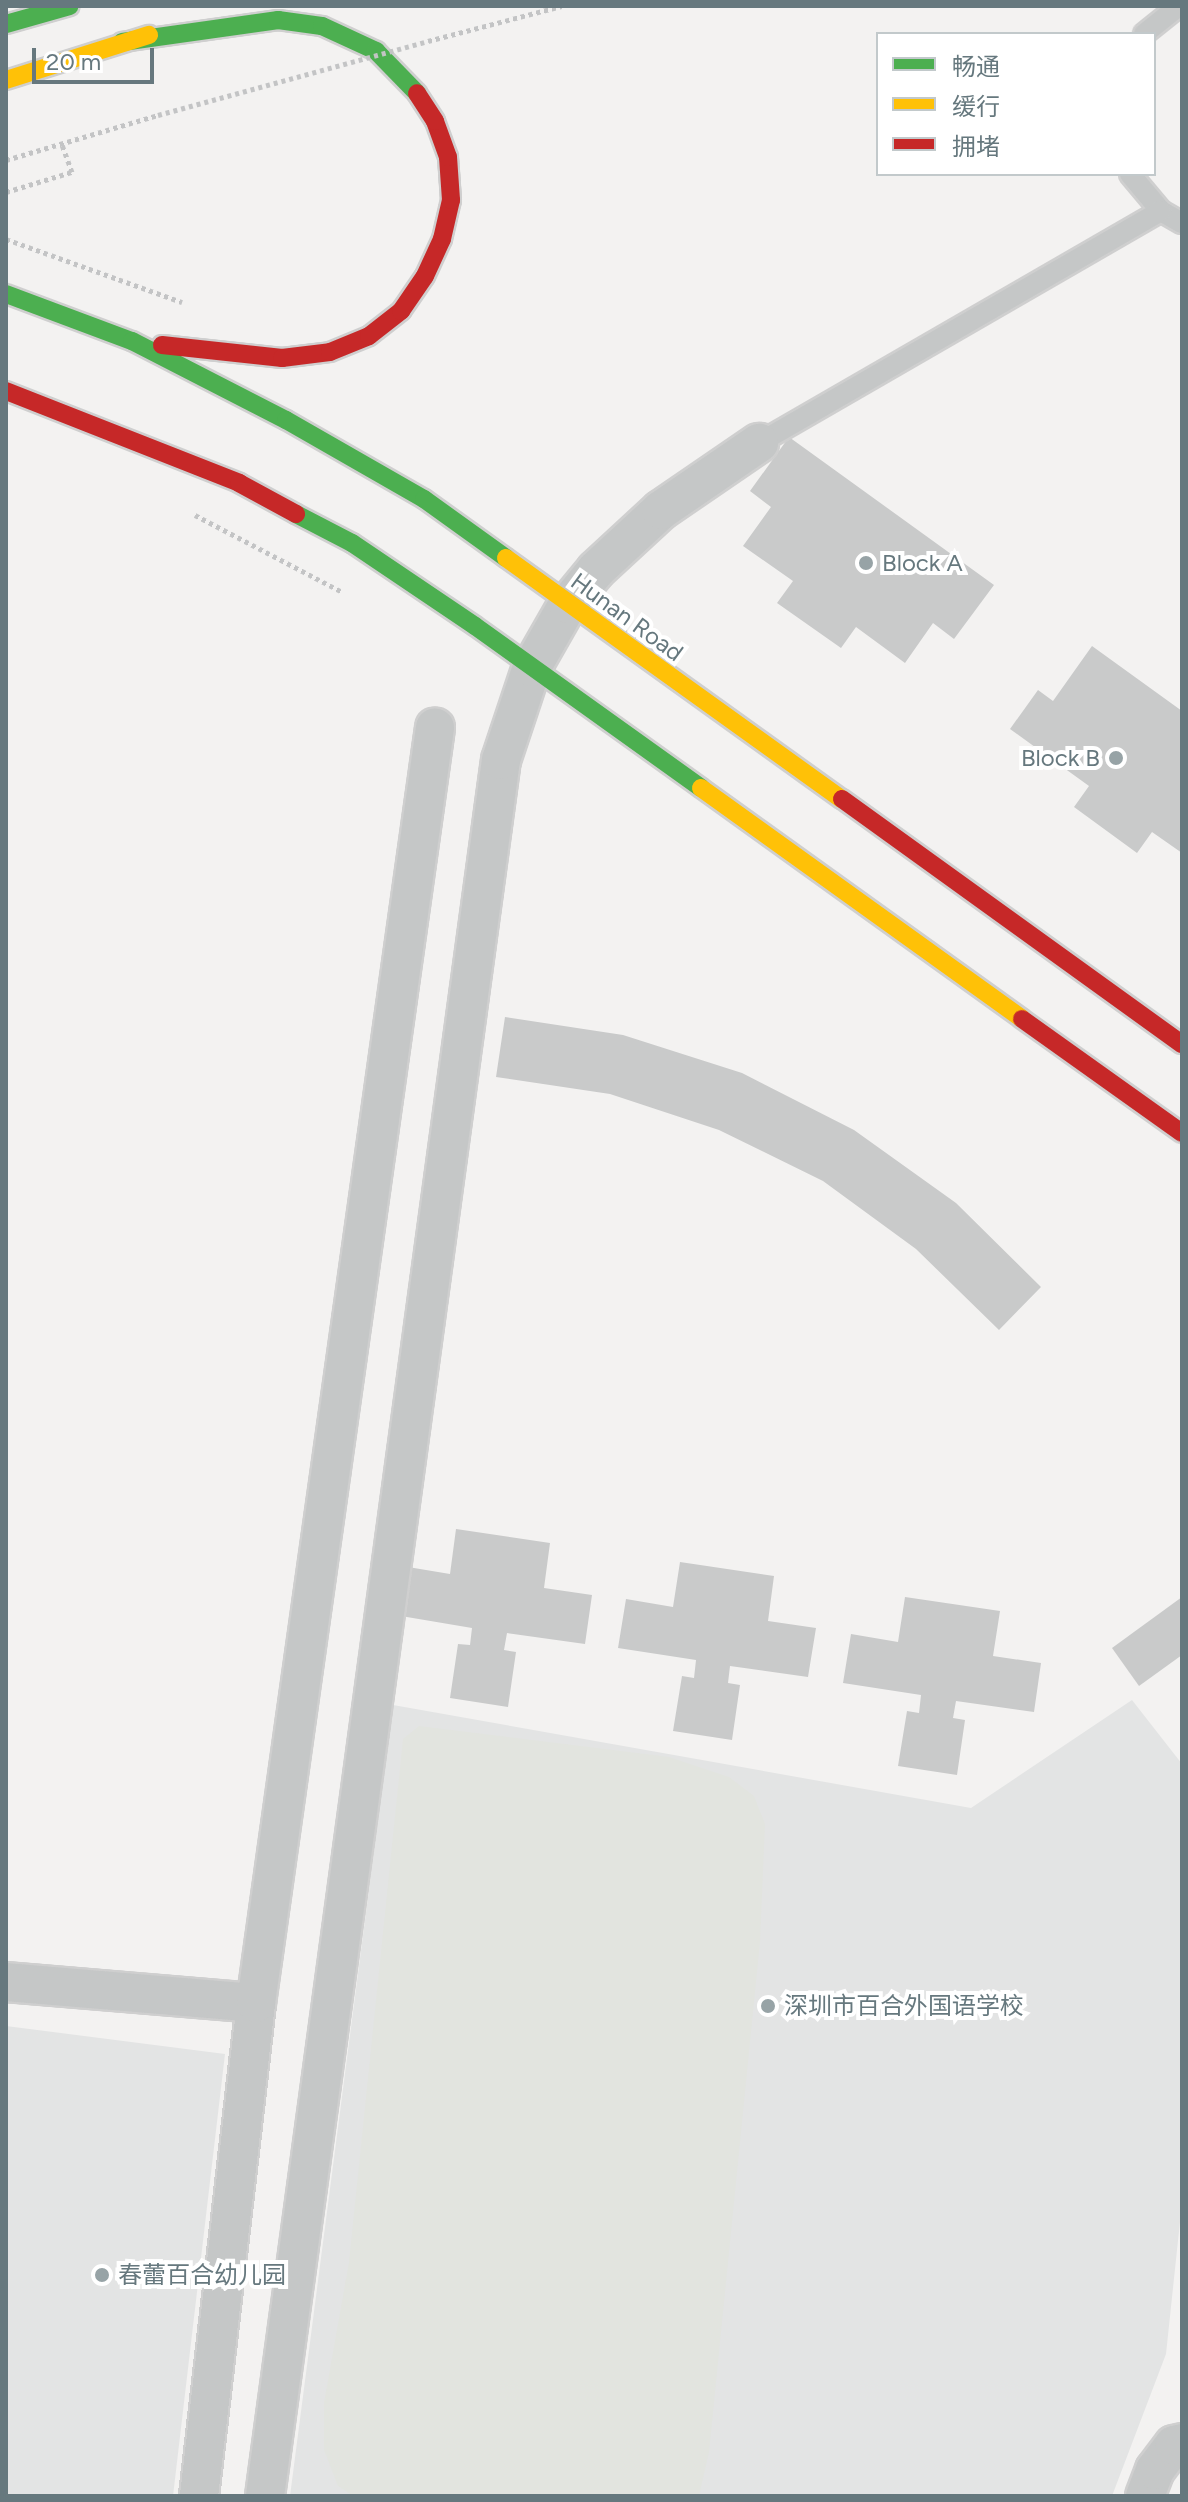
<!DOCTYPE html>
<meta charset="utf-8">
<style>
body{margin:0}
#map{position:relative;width:1188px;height:2502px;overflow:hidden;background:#f3f2f1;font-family:Figtree,"Noto Sans SC",sans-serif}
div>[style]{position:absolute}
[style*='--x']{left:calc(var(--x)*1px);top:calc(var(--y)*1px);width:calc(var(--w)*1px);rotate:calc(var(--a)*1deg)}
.built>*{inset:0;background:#e3e4e4}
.green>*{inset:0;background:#e2e4df}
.building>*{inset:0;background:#c9caca}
.path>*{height:5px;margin-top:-2.5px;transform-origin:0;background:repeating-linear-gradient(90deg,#c3c4c5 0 4px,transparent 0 8px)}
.roads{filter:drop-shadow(2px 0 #cfcfcf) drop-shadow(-2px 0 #cfcfcf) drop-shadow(0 2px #cfcfcf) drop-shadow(0 -2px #cfcfcf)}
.lane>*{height:20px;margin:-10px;padding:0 10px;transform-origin:10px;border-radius:10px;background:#c5c7c7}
.street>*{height:38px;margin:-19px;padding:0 19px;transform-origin:19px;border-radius:19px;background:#c5c7c7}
.fast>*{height:18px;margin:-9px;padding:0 9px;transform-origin:9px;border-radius:9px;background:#4caf50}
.slow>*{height:18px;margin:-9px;padding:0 9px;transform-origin:9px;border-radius:9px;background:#ffc107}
.jam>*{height:18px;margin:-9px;padding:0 9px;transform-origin:9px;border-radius:9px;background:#c62828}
.path-bridge>*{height:5px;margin-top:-2.5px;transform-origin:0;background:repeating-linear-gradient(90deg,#c3c4c5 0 4px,transparent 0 8px)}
.dots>*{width:22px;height:22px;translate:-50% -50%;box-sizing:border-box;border:4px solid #fff;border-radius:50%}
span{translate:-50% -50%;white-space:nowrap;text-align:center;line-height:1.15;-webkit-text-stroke:8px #fff;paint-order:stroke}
.poi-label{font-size:24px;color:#66787e}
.left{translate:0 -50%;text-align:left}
.right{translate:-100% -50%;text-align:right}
.street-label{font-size:24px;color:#66787e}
.frame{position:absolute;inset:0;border:8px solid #66787e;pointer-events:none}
.legend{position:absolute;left:876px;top:32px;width:280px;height:144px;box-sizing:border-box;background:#fff;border:2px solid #c2c9cb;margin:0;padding:10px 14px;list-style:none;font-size:24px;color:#66787e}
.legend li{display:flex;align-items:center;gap:16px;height:40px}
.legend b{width:40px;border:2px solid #c2c9cb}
.scale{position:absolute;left:32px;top:48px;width:122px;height:36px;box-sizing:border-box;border:4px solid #66787e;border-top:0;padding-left:10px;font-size:24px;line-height:28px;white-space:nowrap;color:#66787e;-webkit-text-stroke:6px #fff;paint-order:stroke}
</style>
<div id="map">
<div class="built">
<i style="clip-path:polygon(1132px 1700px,1182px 1764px,1182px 2203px,1166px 2354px,1112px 2496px,290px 2496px,393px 1705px,971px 1808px)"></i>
<i style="clip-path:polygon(6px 2026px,225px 2054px,173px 2496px,6px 2496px)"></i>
</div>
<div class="green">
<i style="clip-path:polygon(419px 1726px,669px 1757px,729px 1777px,754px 1796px,765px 1824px,760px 1942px,709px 2452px,699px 2496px,353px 2496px,338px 2486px,324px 2450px,324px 2403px,349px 2262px,403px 1739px)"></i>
</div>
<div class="building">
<i style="clip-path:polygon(789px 437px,994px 585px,954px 639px,933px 623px,905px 663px,856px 627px,841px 648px,777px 603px,793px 581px,743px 546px,771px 507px,750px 491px)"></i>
<i style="clip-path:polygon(1092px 646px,1182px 711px,1182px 853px,1152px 832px,1137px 853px,1074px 807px,1089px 786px,1010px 729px,1038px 690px,1053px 701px)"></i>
<i style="clip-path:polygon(505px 1017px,623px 1035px,742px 1073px,854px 1130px,956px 1203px,1041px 1287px,999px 1330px,916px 1249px,823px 1181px,719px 1130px,610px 1094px,496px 1077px)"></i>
<i style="clip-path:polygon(456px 1529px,550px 1543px,544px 1588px,592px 1595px,585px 1644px,507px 1633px,504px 1650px,516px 1652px,508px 1707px,450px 1698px,458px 1644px,470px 1645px,472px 1628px,395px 1615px,402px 1566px,450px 1574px)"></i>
<i style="clip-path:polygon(680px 1562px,774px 1576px,768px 1621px,816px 1628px,808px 1677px,730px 1666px,728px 1683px,740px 1685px,732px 1740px,673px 1731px,682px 1676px,694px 1678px,696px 1660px,618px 1648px,626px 1599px,673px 1607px)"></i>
<i style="clip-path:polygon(905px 1597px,1000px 1611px,993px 1656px,1041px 1663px,1034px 1712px,956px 1701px,953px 1718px,965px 1720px,957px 1775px,898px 1766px,907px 1711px,919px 1713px,921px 1695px,843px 1683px,851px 1634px,898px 1642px)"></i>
<i style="clip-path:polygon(1182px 1597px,1182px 1655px,1139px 1686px,1112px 1648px)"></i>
</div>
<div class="path">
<i style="--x:428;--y:41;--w:138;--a:-14.7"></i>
<i style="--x:6;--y:160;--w:159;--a:-16.5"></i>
<i style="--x:6;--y:192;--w:69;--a:-16.9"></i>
<i style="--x:72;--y:172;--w:30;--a:-110"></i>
<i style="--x:6;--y:239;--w:187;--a:19.7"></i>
<i style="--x:195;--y:515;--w:166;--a:27.6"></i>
</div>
<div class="roads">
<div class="lane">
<i style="--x:1144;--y:34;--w:45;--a:-38.7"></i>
<i style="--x:1130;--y:174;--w:48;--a:50"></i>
<i style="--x:1161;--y:211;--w:24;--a:30"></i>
<i style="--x:759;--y:443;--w:464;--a:-30"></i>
</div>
<div class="street">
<i style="--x:6;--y:1982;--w:251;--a:4.8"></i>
<i style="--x:199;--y:2496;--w:496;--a:-83.4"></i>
<i style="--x:256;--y:2003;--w:1288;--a:-82.01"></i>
<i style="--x:265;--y:2496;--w:1752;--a:-82.26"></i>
<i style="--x:501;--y:760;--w:98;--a:-71.6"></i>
<i style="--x:532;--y:667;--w:73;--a:-60.3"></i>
<i style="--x:568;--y:604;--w:44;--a:-50.5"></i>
<i style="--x:596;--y:570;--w:88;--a:-42.7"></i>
<i style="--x:661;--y:510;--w:119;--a:-34.4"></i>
<i style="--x:1145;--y:2496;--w:28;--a:-69"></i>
<i style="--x:1155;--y:2470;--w:31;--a:-53"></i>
<i style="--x:1174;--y:2445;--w:8;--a:-14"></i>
</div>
<div class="fast">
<i style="--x:6;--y:24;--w:66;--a:-15.7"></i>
<i style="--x:122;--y:42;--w:158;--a:-8"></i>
<i style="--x:278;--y:20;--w:44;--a:7.8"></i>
<i style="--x:322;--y:26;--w:60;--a:24.8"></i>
<i style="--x:376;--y:51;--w:59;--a:45.7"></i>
<i style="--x:6;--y:294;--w:134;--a:20.5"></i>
<i style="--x:132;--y:341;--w:173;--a:27.2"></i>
<i style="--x:286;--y:420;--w:159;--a:29.8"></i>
<i style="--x:424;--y:499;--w:101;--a:35.7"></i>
<i style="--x:296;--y:514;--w:63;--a:27.4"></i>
<i style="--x:352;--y:543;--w:148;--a:34"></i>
<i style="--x:475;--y:626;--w:278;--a:35.6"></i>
</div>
<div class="slow">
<i style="--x:6;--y:80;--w:150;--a:-17.5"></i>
<i style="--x:506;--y:558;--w:413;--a:35.7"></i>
<i style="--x:701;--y:788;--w:395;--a:35.7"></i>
</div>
<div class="jam">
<i style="--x:162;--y:345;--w:121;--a:6.2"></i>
<i style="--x:282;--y:358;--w:48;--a:-7.1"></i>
<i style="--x:330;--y:352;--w:42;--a:-22.3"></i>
<i style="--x:369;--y:336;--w:41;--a:-38"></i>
<i style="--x:401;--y:311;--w:42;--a:-55.6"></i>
<i style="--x:425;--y:276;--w:41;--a:-65.3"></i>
<i style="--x:442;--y:239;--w:40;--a:-77"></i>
<i style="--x:451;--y:200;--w:43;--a:-94"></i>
<i style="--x:448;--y:157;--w:38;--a:-110"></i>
<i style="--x:435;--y:121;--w:33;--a:-123"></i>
<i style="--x:6;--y:391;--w:251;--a:21.5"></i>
<i style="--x:239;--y:483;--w:65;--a:28.5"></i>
<i style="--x:842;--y:799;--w:419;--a:35.8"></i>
<i style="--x:1022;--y:1019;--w:196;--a:35.5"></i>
</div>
</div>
<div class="path-bridge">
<i style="--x:158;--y:115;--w:276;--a:-15.3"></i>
</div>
<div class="dots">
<i style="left:866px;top:563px;background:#97a3a6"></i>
<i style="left:1116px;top:758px;background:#97a3a6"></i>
<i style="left:768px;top:2006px;background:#97a3a6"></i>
<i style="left:102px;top:2275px;background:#97a3a6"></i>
</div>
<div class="poi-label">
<span class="left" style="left:882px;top:563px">Block A</span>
<span class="right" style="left:1100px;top:758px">Block B</span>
<span class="left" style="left:784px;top:2006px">深圳市百合外国语学校</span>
<span class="left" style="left:118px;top:2275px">春蕾百合幼儿园</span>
</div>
<div class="street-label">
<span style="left:627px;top:617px;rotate:36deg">Hunan Road</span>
</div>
<div class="frame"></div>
<ul class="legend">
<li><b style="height:10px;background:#4caf50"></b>畅通</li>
<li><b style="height:10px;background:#ffc107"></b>缓行</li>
<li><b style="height:10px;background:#c62828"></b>拥堵</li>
</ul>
<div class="scale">20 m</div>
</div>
